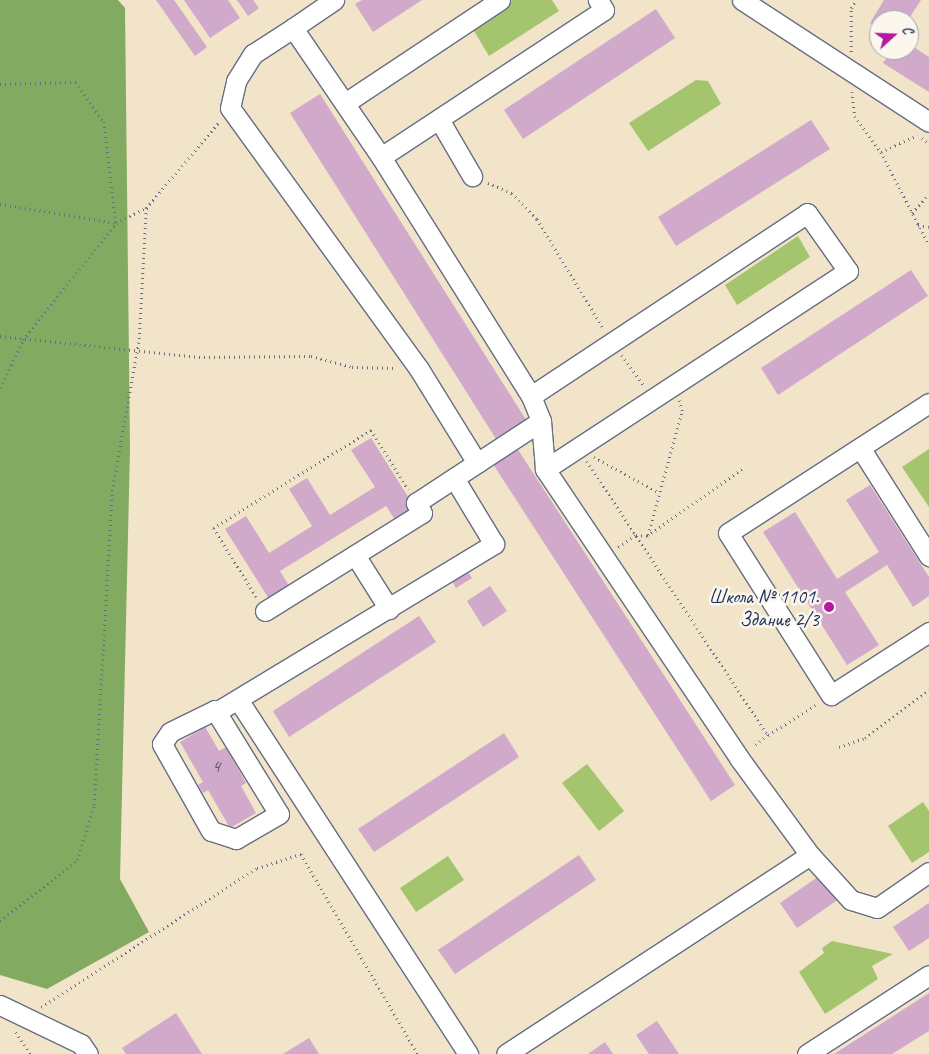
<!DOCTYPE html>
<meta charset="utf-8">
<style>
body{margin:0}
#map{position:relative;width:929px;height:1054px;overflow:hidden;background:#f1e4c8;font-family:Caveat,sans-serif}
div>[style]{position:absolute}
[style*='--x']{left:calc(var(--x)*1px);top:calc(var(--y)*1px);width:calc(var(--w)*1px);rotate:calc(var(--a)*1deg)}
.green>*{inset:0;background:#a4c56e}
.forest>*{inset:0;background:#83aa61}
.building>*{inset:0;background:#d1a9ca}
.path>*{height:2.5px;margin-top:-1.25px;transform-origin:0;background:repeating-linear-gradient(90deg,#666e83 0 1px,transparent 0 5px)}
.roads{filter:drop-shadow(1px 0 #666e83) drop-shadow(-1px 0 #666e83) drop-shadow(0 1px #666e83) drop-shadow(0 -1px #666e83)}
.minor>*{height:19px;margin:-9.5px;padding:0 9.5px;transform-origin:9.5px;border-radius:9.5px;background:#fff}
.dots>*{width:14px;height:14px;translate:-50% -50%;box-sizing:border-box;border:2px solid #fbf7ec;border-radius:50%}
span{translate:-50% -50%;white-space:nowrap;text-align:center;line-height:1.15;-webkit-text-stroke:5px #fbf7ec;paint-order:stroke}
.number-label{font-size:18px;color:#484e79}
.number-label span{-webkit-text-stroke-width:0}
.poi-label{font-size:20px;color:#1b2f5e}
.right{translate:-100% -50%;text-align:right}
.north{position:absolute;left:869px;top:10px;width:50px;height:50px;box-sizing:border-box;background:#fbf7ec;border:1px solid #a1a7b3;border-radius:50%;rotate:70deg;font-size:14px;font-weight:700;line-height:20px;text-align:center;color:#1b2f5e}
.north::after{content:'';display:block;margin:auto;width:18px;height:22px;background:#b5179e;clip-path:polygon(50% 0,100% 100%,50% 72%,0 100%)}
</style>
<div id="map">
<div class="green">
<i style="clip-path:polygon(512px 0,552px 0,559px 11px,489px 56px,471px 26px)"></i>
<i style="clip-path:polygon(696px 80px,708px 81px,721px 104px,648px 151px,629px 123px)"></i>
<i style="clip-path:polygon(798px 236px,810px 257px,737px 305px,725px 285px)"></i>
<i style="clip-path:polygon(929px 449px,929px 507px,902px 467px)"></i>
<i style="clip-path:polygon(587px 764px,624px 811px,599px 831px,562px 783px)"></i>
<i style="clip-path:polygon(923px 802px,929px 811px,929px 852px,912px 863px,888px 826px)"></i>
<i style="clip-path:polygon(448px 856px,464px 880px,416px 912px,400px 888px)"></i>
<i style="clip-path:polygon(832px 941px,893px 954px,872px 966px,878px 979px,825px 1014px,799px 972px,824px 953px,822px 948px)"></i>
</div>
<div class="forest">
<i style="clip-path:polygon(0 0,118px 0,125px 8px,130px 449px,120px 879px,149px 932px,47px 989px,0 975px)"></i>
</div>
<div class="building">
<i style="clip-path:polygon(156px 0,174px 0,207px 47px,195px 56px)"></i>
<i style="clip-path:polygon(184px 0,228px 0,240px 18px,210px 38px)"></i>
<i style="clip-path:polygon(237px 0,253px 0,259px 8px,248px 16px)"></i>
<i style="clip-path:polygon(362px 0,422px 0,373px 32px,355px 4px)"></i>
<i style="clip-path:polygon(884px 0,921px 0,908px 20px,879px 20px,879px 29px,870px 23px)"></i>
<i style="clip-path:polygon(656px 9px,675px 38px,523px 139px,504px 110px)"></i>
<i style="clip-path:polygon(879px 33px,879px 50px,871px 44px)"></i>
<i style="clip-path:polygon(909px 44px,929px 57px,929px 92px,883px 63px,888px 56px,880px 50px,909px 50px)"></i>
<i style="clip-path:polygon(320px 94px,528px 423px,498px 442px,290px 113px)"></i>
<i style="clip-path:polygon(811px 120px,830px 149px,676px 246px,658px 217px)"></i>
<i style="clip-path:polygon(911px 270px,928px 296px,778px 395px,761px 368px)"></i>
<i style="clip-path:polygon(371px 438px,417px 511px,397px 523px,386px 506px,356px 524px,280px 571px,291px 589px,271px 602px,225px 529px,246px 516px,269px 553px,312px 526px,289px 489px,307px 478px,330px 515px,375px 487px,351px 450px)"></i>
<i style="clip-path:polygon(517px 448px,735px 785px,711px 801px,493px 464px)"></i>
<i style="clip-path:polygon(870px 485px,929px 577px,929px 596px,913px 607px,887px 565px,845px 592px,879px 645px,847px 665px,763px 532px,795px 512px,837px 579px,879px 552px,846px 500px)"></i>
<i style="clip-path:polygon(464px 566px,472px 578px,456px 588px,449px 576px)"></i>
<i style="clip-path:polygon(490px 586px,507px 611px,483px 627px,467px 601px)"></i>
<i style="clip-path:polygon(419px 616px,436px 642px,289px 737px,273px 711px)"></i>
<i style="clip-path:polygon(205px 727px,219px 751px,226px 747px,246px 783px,241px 786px,256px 813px,230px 828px,208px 790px,203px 793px,198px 785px,203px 782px,180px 742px)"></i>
<i style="clip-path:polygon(504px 733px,519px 757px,374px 852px,358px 829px)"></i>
<i style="clip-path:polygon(579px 855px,596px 880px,455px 974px,438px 950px)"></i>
<i style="clip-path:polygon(825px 872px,842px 897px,797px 928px,780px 903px)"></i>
<i style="clip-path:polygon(929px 903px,929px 938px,909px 951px,893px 927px)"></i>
<i style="clip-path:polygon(929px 993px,929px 1031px,892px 1054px,834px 1054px)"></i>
<i style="clip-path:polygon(176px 1013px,202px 1054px,126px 1054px,122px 1048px)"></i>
<i style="clip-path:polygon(657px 1021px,679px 1054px,649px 1054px,636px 1035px)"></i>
<i style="clip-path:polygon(309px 1038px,319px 1054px,283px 1054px)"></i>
<i style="clip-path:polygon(605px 1042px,613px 1054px,588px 1054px)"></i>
</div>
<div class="path">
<i style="--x:851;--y:52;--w:44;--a:-90"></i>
<i style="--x:851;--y:8;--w:9;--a:-58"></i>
<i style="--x:0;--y:84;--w:76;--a:-1.5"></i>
<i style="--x:76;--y:82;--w:49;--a:55"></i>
<i style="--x:104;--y:122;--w:102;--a:83.2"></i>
<i style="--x:852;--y:92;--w:24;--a:83"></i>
<i style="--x:855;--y:116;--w:44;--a:54.2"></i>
<i style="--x:881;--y:152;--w:105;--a:62.7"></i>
<i style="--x:922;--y:138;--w:9;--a:36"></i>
<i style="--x:881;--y:152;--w:40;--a:-25"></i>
<i style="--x:488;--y:183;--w:26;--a:23"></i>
<i style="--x:512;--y:193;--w:36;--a:46"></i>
<i style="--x:537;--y:219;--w:127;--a:58.8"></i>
<i style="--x:0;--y:204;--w:118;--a:9.3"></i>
<i style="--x:912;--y:213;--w:25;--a:-48"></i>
<i style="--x:918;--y:225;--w:11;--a:10"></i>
<i style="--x:0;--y:336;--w:200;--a:6"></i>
<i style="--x:199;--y:357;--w:112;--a:-0.5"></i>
<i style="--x:311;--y:356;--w:42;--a:15"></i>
<i style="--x:352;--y:367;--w:45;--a:1.3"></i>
<i style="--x:622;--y:355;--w:37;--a:54"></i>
<i style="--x:0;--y:388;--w:53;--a:-64.4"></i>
<i style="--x:23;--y:340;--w:149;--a:-51.5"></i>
<i style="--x:116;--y:223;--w:34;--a:-27"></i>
<i style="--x:146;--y:208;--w:114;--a:-49.6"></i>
<i style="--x:594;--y:457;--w:73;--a:28.7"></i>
<i style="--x:587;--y:461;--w:328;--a:56.6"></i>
<i style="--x:768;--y:735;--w:19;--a:141"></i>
<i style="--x:648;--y:535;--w:129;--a:-74.7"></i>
<i style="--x:682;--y:411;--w:11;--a:-105"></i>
<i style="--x:618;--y:547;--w:22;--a:-34"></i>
<i style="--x:636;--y:535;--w:11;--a:5"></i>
<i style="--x:647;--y:536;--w:116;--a:-35.2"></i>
<i style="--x:256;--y:597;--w:81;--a:-121.9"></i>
<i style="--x:213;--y:528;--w:186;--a:-31.8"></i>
<i style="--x:371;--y:430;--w:70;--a:57.9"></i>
<i style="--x:768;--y:735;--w:58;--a:-32.3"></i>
<i style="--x:839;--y:747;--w:28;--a:-19"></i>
<i style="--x:865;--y:738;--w:80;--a:-36.9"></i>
<i style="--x:0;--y:921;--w:98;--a:-38.4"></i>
<i style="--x:77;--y:860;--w:58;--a:-72.8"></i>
<i style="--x:94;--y:805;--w:315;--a:-86.7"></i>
<i style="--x:112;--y:491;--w:154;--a:-79.9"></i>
<i style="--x:139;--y:339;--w:131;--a:-86.9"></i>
<i style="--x:41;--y:1007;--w:257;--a:-32.8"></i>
<i style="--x:257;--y:868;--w:46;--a:-17.7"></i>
<i style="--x:301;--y:854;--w:232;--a:59.7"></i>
<i style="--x:16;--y:1032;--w:27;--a:56"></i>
</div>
<div class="roads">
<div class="minor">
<i style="--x:742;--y:0;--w:223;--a:33.1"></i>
<i style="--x:293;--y:28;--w:50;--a:-34.3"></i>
<i style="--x:345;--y:103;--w:186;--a:-33.6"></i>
<i style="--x:440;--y:121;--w:64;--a:59.8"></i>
<i style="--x:381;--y:157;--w:267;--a:-33.4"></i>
<i style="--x:604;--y:10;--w:12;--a:-121"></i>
<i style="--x:531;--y:396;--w:331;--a:-33.5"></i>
<i style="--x:807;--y:213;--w:71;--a:54.7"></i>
<i style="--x:848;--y:271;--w:362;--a:146.8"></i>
<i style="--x:929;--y:403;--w:239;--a:147.1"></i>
<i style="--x:728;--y:533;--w:192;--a:57.6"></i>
<i style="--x:831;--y:695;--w:117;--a:-32.7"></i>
<i style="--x:861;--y:449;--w:127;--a:57.6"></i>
<i style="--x:477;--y:463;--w:110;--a:-121.7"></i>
<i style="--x:419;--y:369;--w:322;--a:-125.9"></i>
<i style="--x:230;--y:108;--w:28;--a:-77"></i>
<i style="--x:236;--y:81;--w:32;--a:-58"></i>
<i style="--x:253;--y:54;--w:48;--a:-33"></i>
<i style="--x:293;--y:28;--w:156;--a:55.7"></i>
<i style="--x:381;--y:157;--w:282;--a:57.9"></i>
<i style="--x:531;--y:396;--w:27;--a:68"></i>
<i style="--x:541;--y:421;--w:48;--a:85.2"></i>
<i style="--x:545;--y:469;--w:348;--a:56.1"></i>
<i style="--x:739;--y:758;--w:120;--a:53.8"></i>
<i style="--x:810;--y:855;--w:363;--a:146.8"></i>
<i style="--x:355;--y:555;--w:64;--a:57.8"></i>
<i style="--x:265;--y:611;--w:185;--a:-32"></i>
<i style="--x:422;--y:513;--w:12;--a:-121"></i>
<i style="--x:416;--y:503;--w:45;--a:-33.3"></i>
<i style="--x:239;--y:701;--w:421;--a:57"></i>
<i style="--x:215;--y:710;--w:122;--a:58.4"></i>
<i style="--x:279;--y:814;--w:50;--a:149.8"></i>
<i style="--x:236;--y:839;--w:26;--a:-162"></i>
<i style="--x:211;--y:831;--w:100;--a:-119.4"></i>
<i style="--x:162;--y:744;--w:14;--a:-56"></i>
<i style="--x:170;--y:732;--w:50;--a:-26.1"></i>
<i style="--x:218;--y:711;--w:323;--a:-31.2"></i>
<i style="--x:494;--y:544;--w:77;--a:-121.2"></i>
<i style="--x:454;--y:478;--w:104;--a:-33.2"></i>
<i style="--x:810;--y:855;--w:61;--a:47.7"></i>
<i style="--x:851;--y:900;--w:27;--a:17"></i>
<i style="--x:877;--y:908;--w:63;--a:-34.7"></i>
<i style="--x:0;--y:1005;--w:90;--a:25.7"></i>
<i style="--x:81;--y:1044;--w:12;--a:55"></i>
<i style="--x:807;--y:1054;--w:145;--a:-32.9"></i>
</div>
</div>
<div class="dots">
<i style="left:829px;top:607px;background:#b5179e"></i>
</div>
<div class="number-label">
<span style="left:216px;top:766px">4</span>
</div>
<div class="poi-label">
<span class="right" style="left:819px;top:608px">Школа № 1101.<br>Здание 2/3</span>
</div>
<div class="north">С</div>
</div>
